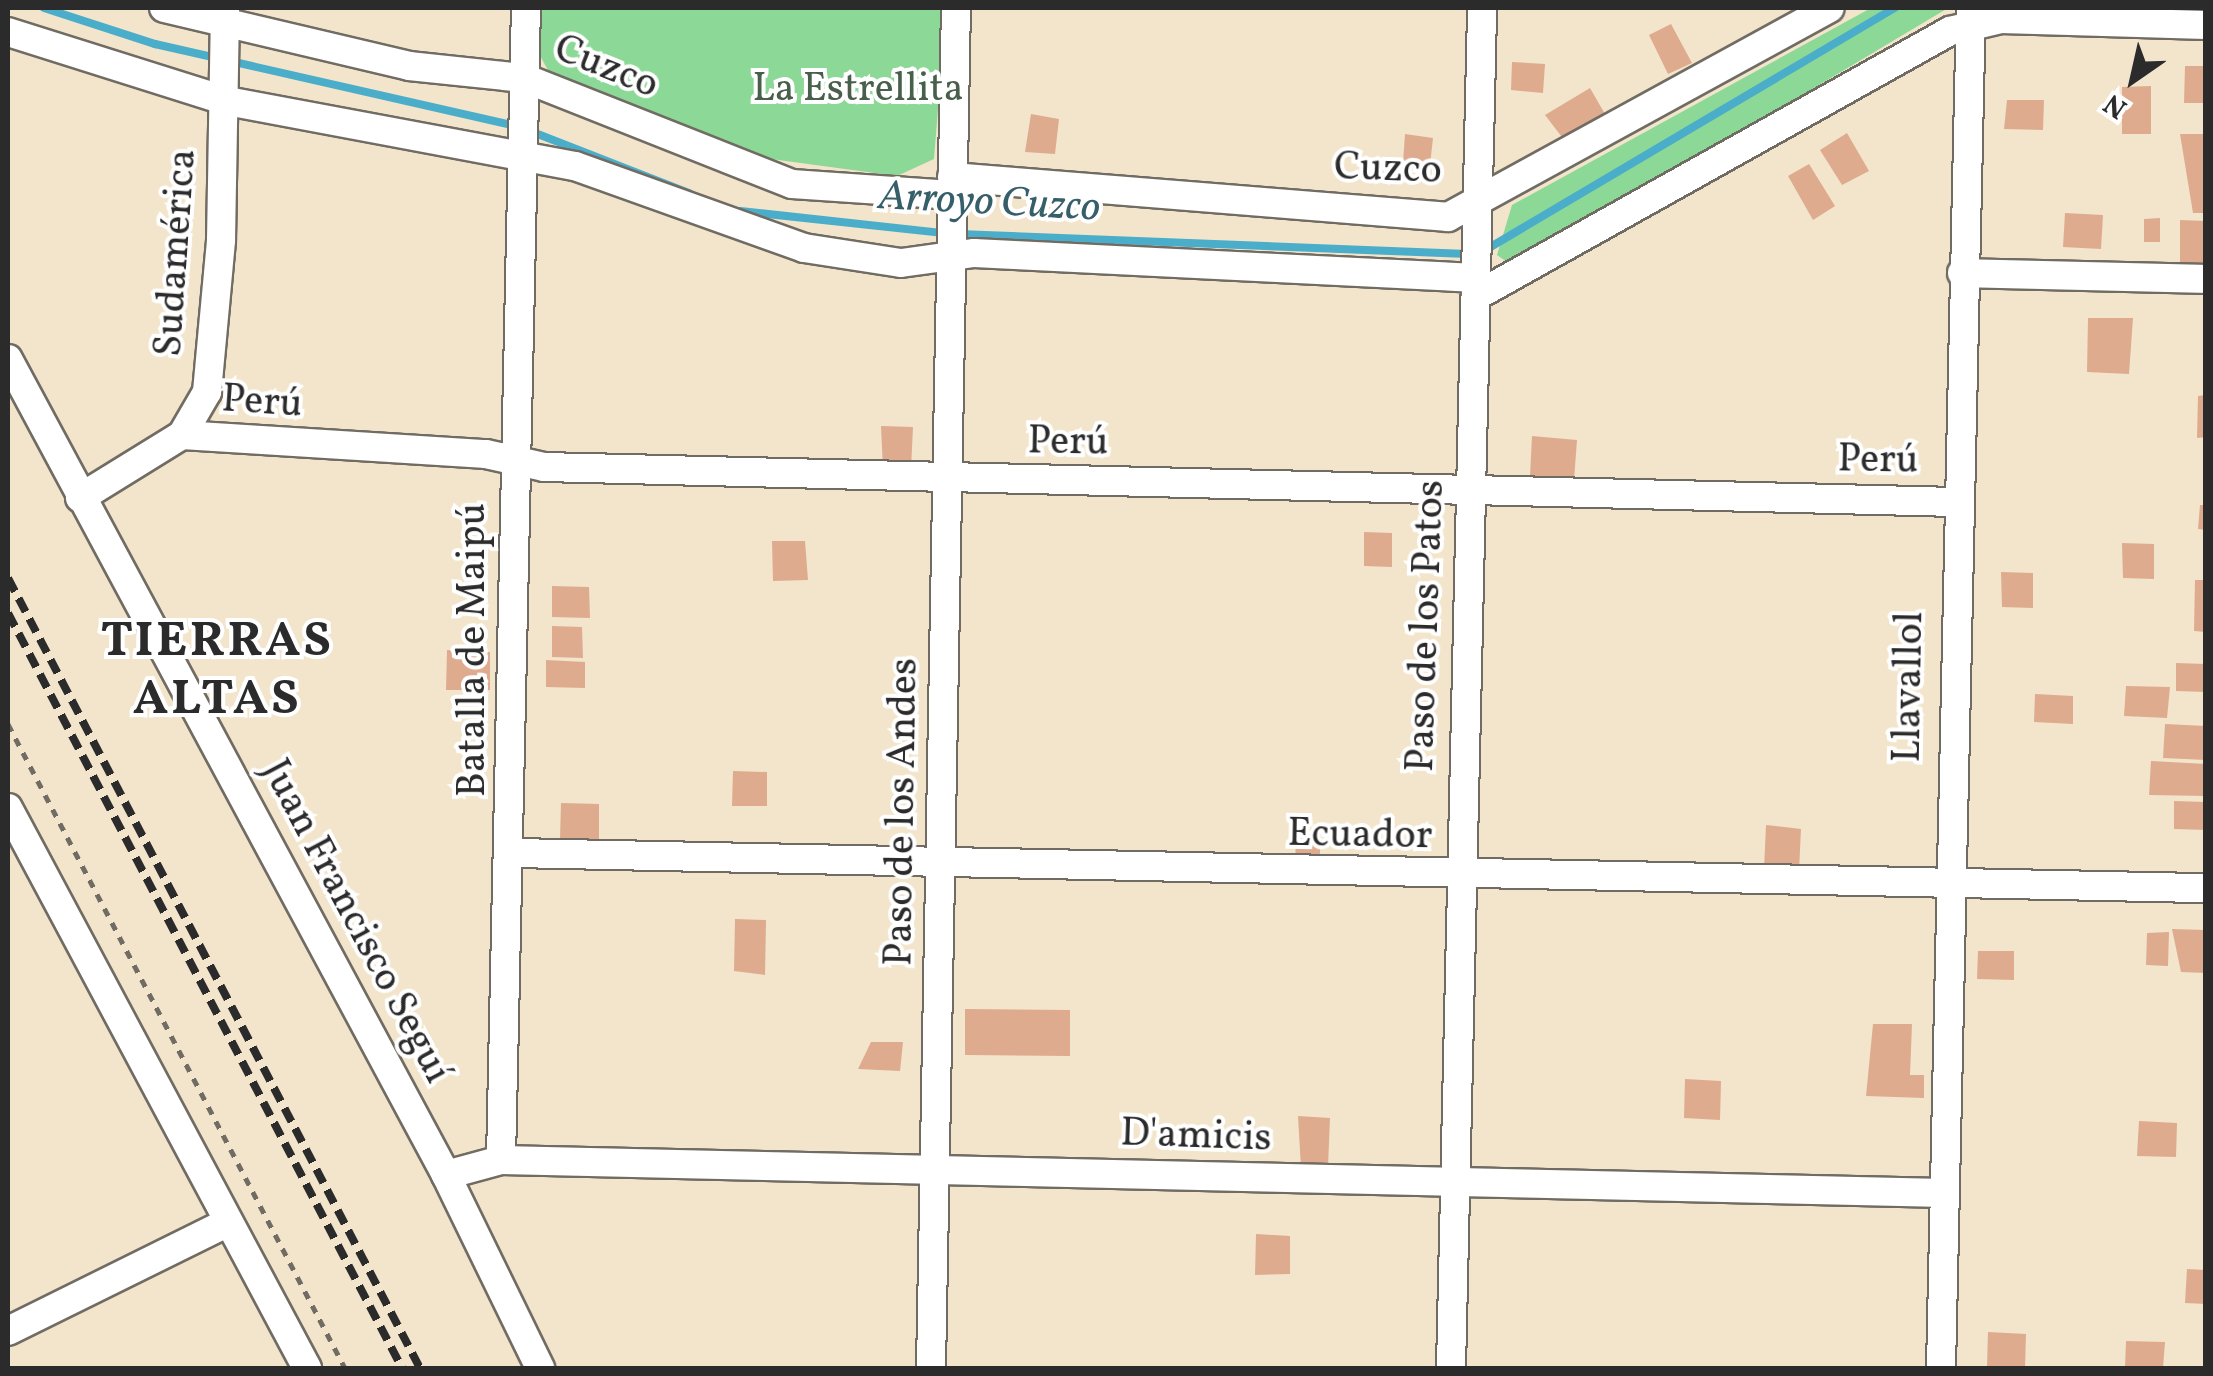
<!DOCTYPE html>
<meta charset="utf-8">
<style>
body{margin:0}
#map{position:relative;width:2213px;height:1376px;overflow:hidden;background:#f2e5cb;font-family:Vollkorn,serif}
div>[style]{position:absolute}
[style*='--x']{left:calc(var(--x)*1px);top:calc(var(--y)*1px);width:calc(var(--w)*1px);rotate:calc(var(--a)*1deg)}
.green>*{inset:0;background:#8cd896}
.stream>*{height:8px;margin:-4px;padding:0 4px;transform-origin:4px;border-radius:4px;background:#4aadc9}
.building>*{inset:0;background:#dfab8e}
.path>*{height:5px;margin-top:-2.5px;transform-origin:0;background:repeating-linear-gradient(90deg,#716c63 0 8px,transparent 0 16px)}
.roads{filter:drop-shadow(2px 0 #716c63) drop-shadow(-2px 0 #716c63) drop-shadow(0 2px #716c63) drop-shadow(0 -2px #716c63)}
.minor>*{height:28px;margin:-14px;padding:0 14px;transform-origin:14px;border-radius:14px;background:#fff}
.rail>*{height:8px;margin-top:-4px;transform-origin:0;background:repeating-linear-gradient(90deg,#2b2b2b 0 15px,transparent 0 23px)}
span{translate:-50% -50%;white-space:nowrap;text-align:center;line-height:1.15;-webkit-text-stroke:8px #fff;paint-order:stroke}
.street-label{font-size:40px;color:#2b2b2b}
.park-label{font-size:40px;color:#485f4b}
.water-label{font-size:42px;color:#375f6a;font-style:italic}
.district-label{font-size:50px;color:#2b2b2b;font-weight:700;letter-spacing:2.5px}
.frame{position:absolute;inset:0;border:10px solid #2b2b2b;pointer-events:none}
.north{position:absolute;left:2083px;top:30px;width:100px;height:100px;-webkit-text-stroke:8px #fff;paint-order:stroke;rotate:214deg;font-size:28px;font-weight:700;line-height:40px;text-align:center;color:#2b2b2b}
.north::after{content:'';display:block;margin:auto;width:35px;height:45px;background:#2b2b2b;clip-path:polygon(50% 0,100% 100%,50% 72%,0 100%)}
</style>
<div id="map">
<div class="green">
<i style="clip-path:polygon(540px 8px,946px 8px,934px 159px,897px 176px,771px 159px,549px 72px,538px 52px)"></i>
<i style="clip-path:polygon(1871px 8px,1948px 8px,1514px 267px,1497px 255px,1512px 205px)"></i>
</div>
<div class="stream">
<i style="--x:44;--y:8;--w:117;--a:18"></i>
<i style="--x:155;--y:44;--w:371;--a:12.8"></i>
<i style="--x:530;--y:131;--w:171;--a:21.3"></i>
<i style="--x:740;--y:211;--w:205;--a:6.2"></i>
<i style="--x:958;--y:234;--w:510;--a:2.25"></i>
<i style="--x:1482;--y:252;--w:480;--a:-30.6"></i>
</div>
<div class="building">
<i style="clip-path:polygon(1671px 24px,1692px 63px,1668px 74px,1649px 35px)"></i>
<i style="clip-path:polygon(1512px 62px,1545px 64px,1543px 93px,1511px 90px)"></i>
<i style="clip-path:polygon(2185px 66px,2206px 66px,2206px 103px,2184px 103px)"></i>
<i style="clip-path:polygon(2151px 86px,2151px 134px,2122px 134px,2122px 87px)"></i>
<i style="clip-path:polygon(1590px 88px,1609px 121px,1568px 145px,1545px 115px)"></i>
<i style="clip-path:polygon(2007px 100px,2044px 100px,2043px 130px,2004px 129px)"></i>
<i style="clip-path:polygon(1031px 114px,1059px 119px,1055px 154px,1025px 152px)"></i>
<i style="clip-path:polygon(1847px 133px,1869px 171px,1842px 185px,1820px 150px)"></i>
<i style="clip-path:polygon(1405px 134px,1433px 138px,1430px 165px,1403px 163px)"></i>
<i style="clip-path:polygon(2180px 134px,2206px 134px,2206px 213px,2193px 213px)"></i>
<i style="clip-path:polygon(1809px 164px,1835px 206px,1813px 220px,1788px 176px)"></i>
<i style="clip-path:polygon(2065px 213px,2103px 215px,2101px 249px,2063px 247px)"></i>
<i style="clip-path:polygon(2160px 218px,2160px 242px,2144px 242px,2144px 219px)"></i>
<i style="clip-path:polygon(2180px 220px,2206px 221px,2206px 267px,2180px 267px)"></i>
<i style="clip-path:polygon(2088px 318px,2133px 318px,2129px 374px,2087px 372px)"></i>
<i style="clip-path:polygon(2206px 395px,2206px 437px,2197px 438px,2198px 396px)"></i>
<i style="clip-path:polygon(881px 426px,913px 427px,911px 469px,883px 469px)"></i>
<i style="clip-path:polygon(1532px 436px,1577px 440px,1574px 480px,1530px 476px)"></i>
<i style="clip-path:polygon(2200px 505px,2206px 505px,2206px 530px,2198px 529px)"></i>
<i style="clip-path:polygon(1364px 532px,1392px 533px,1392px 567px,1364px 566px)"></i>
<i style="clip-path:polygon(772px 541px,805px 541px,808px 580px,773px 581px)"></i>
<i style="clip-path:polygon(2122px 543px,2154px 544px,2154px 579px,2123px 578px)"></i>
<i style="clip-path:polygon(2001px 572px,2033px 573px,2033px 608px,2002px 607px)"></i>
<i style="clip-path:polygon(2195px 580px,2206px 580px,2206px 632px,2194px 631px)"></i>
<i style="clip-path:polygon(552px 586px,589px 587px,590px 618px,552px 617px)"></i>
<i style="clip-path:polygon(552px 626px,582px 627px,583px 658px,552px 657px)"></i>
<i style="clip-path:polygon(447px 650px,490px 652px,490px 690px,446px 690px)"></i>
<i style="clip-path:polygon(546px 660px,585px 662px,585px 688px,546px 687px)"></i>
<i style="clip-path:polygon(2176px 663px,2206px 664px,2206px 692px,2176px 691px)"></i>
<i style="clip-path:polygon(2126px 686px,2170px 687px,2167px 718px,2124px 716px)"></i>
<i style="clip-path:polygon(2035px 694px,2073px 696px,2073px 724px,2034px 722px)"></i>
<i style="clip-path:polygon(2165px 724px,2206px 726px,2206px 760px,2163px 758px)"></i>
<i style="clip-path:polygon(2151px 761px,2206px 764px,2206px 796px,2149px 795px)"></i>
<i style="clip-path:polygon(733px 771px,767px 772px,767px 806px,732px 806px)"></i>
<i style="clip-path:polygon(2174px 801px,2206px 802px,2206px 830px,2174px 829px)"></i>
<i style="clip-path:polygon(561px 803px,599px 804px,599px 839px,560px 839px)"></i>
<i style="clip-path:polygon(1766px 825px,1801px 829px,1799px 871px,1764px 869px)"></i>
<i style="clip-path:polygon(1296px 834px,1321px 836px,1319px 868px,1295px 866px)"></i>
<i style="clip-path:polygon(735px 919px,766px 920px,765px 975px,734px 971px)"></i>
<i style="clip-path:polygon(2172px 929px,2206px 930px,2206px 973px,2181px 972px)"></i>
<i style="clip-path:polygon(2169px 932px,2168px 966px,2146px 965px,2147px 933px)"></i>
<i style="clip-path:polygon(1978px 951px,2014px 951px,2014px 980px,1977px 979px)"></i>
<i style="clip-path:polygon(965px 1009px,1070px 1010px,1070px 1056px,965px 1055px)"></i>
<i style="clip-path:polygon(1873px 1024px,1912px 1024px,1910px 1075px,1924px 1075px,1924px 1098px,1866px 1096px)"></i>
<i style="clip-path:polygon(871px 1042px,903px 1042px,900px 1071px,858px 1069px)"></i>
<i style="clip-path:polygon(1685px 1079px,1721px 1081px,1720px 1120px,1684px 1118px)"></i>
<i style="clip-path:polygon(1298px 1116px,1330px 1118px,1328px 1167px,1301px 1168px)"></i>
<i style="clip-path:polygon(2139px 1121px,2177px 1123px,2176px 1157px,2137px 1156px)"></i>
<i style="clip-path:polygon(1256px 1234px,1290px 1236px,1290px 1274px,1255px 1275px)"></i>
<i style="clip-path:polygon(2187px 1269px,2206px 1270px,2206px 1304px,2185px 1303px)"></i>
<i style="clip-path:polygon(1988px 1332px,2026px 1334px,2025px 1368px,1987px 1366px)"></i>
<i style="clip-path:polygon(2126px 1341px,2165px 1342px,2163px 1368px,2125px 1368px)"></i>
</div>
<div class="path">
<i style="--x:8;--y:724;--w:727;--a:62.38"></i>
</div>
<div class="roads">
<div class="minor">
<i style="--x:164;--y:8;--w:252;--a:13.3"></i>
<i style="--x:409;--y:66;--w:116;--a:6"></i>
<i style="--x:524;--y:78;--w:288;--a:21.6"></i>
<i style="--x:792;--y:184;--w:160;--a:3.9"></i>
<i style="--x:8;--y:32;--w:230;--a:17.5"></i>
<i style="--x:227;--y:101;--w:354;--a:10.6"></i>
<i style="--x:575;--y:166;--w:243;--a:19.7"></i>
<i style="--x:804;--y:248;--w:98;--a:8.8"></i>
<i style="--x:901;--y:263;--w:74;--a:-7.8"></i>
<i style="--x:974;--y:253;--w:503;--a:2.85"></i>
<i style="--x:952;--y:177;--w:498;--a:4.6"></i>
<i style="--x:1448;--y:217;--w:435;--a:-28.7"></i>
<i style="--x:1962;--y:273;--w:244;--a:1.4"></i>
<i style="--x:1476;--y:296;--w:543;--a:-29.21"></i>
<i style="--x:1950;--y:31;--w:52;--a:-13.2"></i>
<i style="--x:2001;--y:19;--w:205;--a:1.7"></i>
<i style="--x:8;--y:359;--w:926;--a:61.77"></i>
<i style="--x:446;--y:1175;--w:215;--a:64"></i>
<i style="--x:182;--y:435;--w:305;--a:3.6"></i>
<i style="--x:486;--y:454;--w:59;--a:12.6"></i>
<i style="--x:544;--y:467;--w:1411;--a:1.42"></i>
<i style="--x:80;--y:498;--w:120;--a:-31.7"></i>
<i style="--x:182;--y:435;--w:50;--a:-59.8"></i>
<i style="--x:207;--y:392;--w:153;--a:-84.7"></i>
<i style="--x:221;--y:240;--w:231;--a:-89"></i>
<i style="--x:8;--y:808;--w:635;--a:61.9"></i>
<i style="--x:514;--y:853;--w:1692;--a:1.19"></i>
<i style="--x:501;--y:1160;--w:1152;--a:-88.76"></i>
<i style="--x:446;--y:1175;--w:57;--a:-15.3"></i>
<i style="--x:501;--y:1160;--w:1444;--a:1.31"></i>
<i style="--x:8;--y:1331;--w:244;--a:-26.3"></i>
<i style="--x:931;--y:1368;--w:1360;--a:-88.95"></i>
<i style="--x:1451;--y:1368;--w:1360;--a:-88.69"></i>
<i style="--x:1941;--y:1368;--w:1360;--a:-88.74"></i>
</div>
</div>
<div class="rail">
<i style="--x:8;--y:578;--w:891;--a:62.46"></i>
<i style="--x:8;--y:613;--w:852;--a:62.44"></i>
</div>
<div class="street-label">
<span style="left:606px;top:68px;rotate:22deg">Cuzco</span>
<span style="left:1388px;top:170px;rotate:2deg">Cuzco</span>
<span style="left:177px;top:253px;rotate:-86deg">Sudamérica</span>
<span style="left:262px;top:403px;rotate:4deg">Perú</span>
<span style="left:1068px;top:443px;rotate:1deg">Perú</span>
<span style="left:1878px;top:461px;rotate:1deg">Perú</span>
<span style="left:1427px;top:626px;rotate:-88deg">Paso de los Patos</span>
<span style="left:474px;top:650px;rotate:-90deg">Batalla de Maipú</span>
<span style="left:1910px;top:687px;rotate:-89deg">Llavallol</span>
<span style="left:903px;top:812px;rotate:-89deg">Paso de los Andes</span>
<span style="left:1360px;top:836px;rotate:1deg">Ecuador</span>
<span style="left:355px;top:922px;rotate:62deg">Juan Francisco Seguí</span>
<span style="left:1196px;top:1137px;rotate:2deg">D'amicis</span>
</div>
<div class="park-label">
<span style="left:858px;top:90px">La Estrellita</span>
</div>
<div class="water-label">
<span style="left:989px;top:204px;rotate:3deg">Arroyo Cuzco</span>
</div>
<div class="district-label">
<span style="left:217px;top:671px">TIERRAS<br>ALTAS</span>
</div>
<div class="frame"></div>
<div class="north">N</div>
</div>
